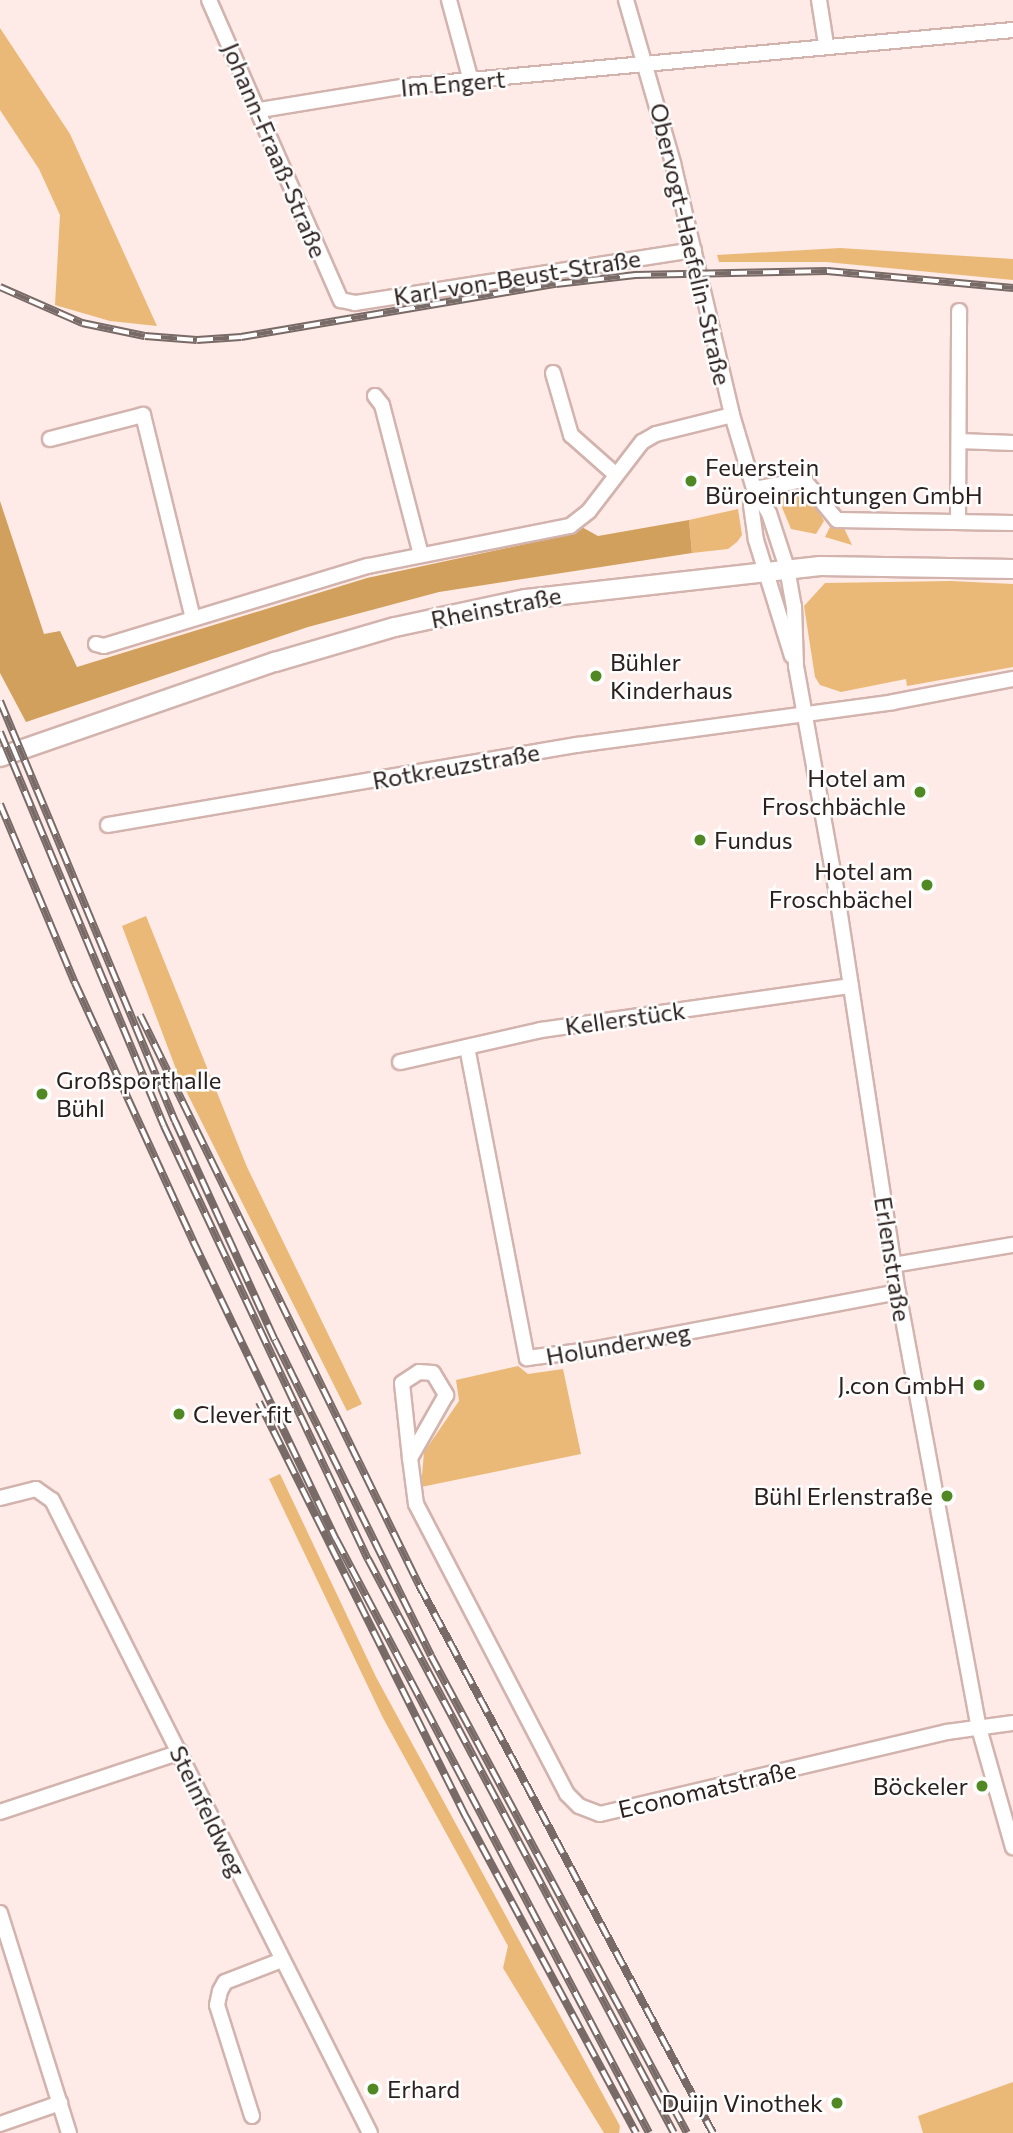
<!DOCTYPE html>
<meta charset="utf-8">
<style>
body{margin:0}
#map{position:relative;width:1013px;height:2133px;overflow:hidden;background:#feeae6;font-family:Commissioner,sans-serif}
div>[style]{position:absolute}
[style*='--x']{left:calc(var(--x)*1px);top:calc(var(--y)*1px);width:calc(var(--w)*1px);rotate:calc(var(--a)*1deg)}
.green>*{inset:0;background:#ebb977}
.forest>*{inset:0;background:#d2a05d}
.roads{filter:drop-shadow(2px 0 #d2b3ad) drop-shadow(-2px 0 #d2b3ad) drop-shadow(0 2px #d2b3ad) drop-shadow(0 -2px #d2b3ad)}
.minor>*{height:14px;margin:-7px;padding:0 7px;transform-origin:7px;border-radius:7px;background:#fff}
.tertiary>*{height:18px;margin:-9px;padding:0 9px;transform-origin:9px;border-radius:9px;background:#fff}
.rail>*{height:8px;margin-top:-4px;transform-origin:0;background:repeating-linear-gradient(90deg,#fdfdfd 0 16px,#786a67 0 32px);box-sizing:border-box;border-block:2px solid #786a67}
.dots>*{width:19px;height:19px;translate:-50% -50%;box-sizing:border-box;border:4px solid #fdfdfd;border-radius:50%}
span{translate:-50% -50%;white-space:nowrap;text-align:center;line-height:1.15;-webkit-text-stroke:5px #fdfdfd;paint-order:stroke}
.street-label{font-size:24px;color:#2b201e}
.poi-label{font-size:24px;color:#2b201e}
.left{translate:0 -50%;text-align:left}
.right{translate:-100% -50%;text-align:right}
</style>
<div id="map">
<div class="green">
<i style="clip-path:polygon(0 28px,70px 134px,157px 326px,110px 321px,55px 305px,60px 215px,39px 169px,0 110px)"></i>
<i style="clip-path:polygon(840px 248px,1013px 259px,1013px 280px,826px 262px,719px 262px,717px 255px)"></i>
<i style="clip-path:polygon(784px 488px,804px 491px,811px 498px,824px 521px,816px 534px,791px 529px,776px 493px)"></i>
<i style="clip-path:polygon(738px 509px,742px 535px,737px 542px,728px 549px,692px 553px,689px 520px)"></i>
<i style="clip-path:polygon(831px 525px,844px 528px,852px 545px,825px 537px)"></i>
<i style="clip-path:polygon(951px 581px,1013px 584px,1013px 667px,907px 686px,906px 679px,841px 692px,820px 685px,815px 677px,804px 606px,825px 583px)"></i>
<i style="clip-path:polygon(146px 916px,247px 1167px,362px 1404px,347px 1411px,179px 1077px,122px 926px)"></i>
<i style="clip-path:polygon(518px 1366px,528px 1374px,563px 1369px,581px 1454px,421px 1487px,424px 1452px,459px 1401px,456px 1380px)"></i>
<i style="clip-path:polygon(280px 1474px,376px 1677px,620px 2126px,619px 2133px,604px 2133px,503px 1968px,508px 1946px,383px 1718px,269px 1479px)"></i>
<i style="clip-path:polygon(1013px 2082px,1013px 2133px,923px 2133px,918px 2116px)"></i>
</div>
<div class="forest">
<i style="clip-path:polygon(0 501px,44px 634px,60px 631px,77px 667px,367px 578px,567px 535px,580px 526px,598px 536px,689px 520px,692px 553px,439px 592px,308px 627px,26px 722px,0 673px)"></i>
</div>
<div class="roads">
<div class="minor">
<i style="--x:209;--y:0;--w:328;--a:66.3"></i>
<i style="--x:341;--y:300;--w:14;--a:12"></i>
<i style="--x:355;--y:303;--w:343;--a:-8.9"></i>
<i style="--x:449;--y:0;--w:84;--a:74.8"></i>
<i style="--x:626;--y:0;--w:170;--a:73.9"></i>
<i style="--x:673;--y:163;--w:259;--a:76.8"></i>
<i style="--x:732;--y:415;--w:77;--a:73.4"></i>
<i style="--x:754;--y:489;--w:28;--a:58"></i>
<i style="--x:769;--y:513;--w:58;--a:71.9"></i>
<i style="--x:787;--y:568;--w:39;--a:80"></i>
<i style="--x:794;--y:606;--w:60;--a:88.1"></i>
<i style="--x:796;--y:666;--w:233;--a:79.8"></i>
<i style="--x:837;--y:895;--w:402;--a:81.3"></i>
<i style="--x:898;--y:1292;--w:443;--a:79.5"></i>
<i style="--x:979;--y:1728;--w:124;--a:74.1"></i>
<i style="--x:819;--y:0;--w:45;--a:81"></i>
<i style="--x:260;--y:110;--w:148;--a:-9.3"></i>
<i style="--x:406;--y:86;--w:610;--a:-5.27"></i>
<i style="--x:553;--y:373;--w:65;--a:73.8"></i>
<i style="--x:571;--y:435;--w:60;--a:41.6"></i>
<i style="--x:375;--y:396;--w:11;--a:52"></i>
<i style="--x:382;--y:405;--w:155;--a:75.4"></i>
<i style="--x:50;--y:439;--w:96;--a:-14.5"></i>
<i style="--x:143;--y:415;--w:209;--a:76.2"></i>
<i style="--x:959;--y:441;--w:54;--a:2.1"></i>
<i style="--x:754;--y:489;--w:51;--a:-10.2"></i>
<i style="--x:804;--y:480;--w:52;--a:50.5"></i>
<i style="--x:837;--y:520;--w:176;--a:1"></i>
<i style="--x:754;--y:489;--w:16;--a:101"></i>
<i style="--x:751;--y:505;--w:35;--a:82"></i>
<i style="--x:756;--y:540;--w:121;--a:72.8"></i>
<i style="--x:958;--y:522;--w:211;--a:-89.7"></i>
<i style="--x:96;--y:644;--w:8;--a:14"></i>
<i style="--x:104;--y:646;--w:276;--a:-16.9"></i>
<i style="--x:368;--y:566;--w:206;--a:-11.2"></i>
<i style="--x:570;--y:526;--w:24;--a:-38"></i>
<i style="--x:589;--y:511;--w:87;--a:-52.5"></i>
<i style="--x:642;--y:442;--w:16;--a:-30"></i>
<i style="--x:656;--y:434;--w:78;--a:-14"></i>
<i style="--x:108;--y:825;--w:476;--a:-9.7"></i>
<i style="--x:577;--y:745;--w:319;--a:-7.7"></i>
<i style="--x:893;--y:702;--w:122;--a:-10.9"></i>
<i style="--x:467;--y:1047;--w:317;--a:79.1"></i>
<i style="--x:527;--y:1358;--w:71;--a:-7.3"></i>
<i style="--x:597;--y:1349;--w:306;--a:-10.7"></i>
<i style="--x:400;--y:1062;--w:145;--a:-12.8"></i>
<i style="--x:541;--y:1030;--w:313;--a:-8.1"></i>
<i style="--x:893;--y:1265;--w:122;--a:-9.5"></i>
<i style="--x:410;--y:1458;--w:75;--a:-96.1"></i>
<i style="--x:402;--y:1383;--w:20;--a:-33"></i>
<i style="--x:419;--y:1372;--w:14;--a:4"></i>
<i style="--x:433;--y:1373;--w:26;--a:59"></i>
<i style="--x:446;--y:1395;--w:73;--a:119.7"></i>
<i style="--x:410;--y:1458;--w:46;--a:82.6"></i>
<i style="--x:416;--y:1504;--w:327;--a:62.5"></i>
<i style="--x:567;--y:1794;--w:17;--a:45"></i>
<i style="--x:579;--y:1806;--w:22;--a:21"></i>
<i style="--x:600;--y:1814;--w:357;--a:-13.3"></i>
<i style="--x:947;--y:1732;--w:67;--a:-7.8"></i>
<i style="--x:0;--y:1498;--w:37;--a:-14"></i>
<i style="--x:36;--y:1489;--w:19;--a:35"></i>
<i style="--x:52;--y:1500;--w:708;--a:63.33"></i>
<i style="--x:0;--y:1812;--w:190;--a:-18.4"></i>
<i style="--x:0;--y:1913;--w:231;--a:72.6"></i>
<i style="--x:252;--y:2116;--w:116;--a:-107.5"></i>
<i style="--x:217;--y:2005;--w:14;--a:-78"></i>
<i style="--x:220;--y:1991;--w:10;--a:-61"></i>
<i style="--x:225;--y:1982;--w:61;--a:-21.1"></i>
<i style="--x:0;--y:2124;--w:64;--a:-19.3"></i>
</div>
<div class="tertiary">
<i style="--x:0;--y:757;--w:291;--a:-19.1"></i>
<i style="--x:275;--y:662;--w:125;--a:-16.3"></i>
<i style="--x:395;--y:627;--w:134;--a:-12.1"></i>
<i style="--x:526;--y:599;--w:296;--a:-6.4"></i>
<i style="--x:820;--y:566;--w:193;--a:0.9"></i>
</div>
</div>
<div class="rail">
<i style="--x:0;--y:287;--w:90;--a:23.7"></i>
<i style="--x:82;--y:323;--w:64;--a:11.7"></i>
<i style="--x:145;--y:336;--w:52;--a:4.4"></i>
<i style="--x:197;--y:340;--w:44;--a:-3.9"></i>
<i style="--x:241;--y:337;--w:319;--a:-9.6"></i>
<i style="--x:556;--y:284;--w:80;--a:-6.5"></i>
<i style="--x:635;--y:275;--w:192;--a:-1.2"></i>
<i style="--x:827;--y:271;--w:187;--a:5.2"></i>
<i style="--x:0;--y:701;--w:455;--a:67.4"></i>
<i style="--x:175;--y:1121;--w:241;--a:65.5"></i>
<i style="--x:275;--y:1340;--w:352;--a:63.7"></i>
<i style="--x:431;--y:1656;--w:541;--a:61.78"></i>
<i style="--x:0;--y:732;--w:427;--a:67.4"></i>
<i style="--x:164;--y:1126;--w:479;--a:64.8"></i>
<i style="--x:368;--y:1559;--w:650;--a:61.94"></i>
<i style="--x:0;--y:804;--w:194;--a:67.3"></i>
<i style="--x:75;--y:983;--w:284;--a:65.4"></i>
<i style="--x:193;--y:1241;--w:331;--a:64.4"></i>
<i style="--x:336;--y:1539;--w:671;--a:62.21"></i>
<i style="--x:140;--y:1015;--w:635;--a:63.92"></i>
<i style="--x:419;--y:1585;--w:622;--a:61.79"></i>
<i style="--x:259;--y:1402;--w:464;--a:63.5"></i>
<i style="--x:466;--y:1817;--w:359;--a:61.7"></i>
</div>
<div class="dots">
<i style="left:691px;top:481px;background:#508924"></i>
<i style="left:596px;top:676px;background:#508924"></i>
<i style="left:920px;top:792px;background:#508924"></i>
<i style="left:700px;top:840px;background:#508924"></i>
<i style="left:927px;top:885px;background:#508924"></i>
<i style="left:42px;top:1094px;background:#508924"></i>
<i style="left:979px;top:1385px;background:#508924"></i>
<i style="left:179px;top:1414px;background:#508924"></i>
<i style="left:947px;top:1496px;background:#508924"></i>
<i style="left:982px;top:1786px;background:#508924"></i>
<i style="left:373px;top:2089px;background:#508924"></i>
<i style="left:837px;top:2103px;background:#508924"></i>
</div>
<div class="street-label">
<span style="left:453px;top:83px;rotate:-5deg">Im Engert</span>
<span style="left:275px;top:150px;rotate:67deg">Johann-Fraaß-Straße</span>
<span style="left:691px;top:244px;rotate:77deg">Obervogt-Haefelin-Straße</span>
<span style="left:517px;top:277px;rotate:-9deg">Karl-von-Beust-Straße</span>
<span style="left:496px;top:607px;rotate:-11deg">Rheinstraße</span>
<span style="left:456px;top:766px;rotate:-10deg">Rotkreuzstraße</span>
<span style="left:625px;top:1018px;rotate:-8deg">Kellerstück</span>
<span style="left:893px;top:1259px;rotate:81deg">Erlenstraße</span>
<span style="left:618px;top:1344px;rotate:-10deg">Holunderweg</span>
<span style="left:707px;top:1789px;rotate:-13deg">Economatstraße</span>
<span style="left:208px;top:1811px;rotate:64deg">Steinfeldweg</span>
</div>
<div class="poi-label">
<span class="left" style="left:705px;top:481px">Feuerstein<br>Büroeinrichtungen GmbH</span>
<span class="left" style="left:610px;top:676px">Bühler<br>Kinderhaus</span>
<span class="right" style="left:906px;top:792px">Hotel am<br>Froschbächle</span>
<span class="left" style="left:714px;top:840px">Fundus</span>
<span class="right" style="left:913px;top:885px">Hotel am<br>Froschbächel</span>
<span class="left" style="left:56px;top:1094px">Großsporthalle<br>Bühl</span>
<span class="right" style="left:965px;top:1385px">J.con GmbH</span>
<span class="left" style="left:193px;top:1414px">Clever fit</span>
<span class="right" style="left:933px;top:1496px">Bühl Erlenstraße</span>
<span class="right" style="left:968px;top:1786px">Böckeler</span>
<span class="left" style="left:387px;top:2089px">Erhard</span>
<span class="right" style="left:823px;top:2103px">Duijn Vinothek</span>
</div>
</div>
